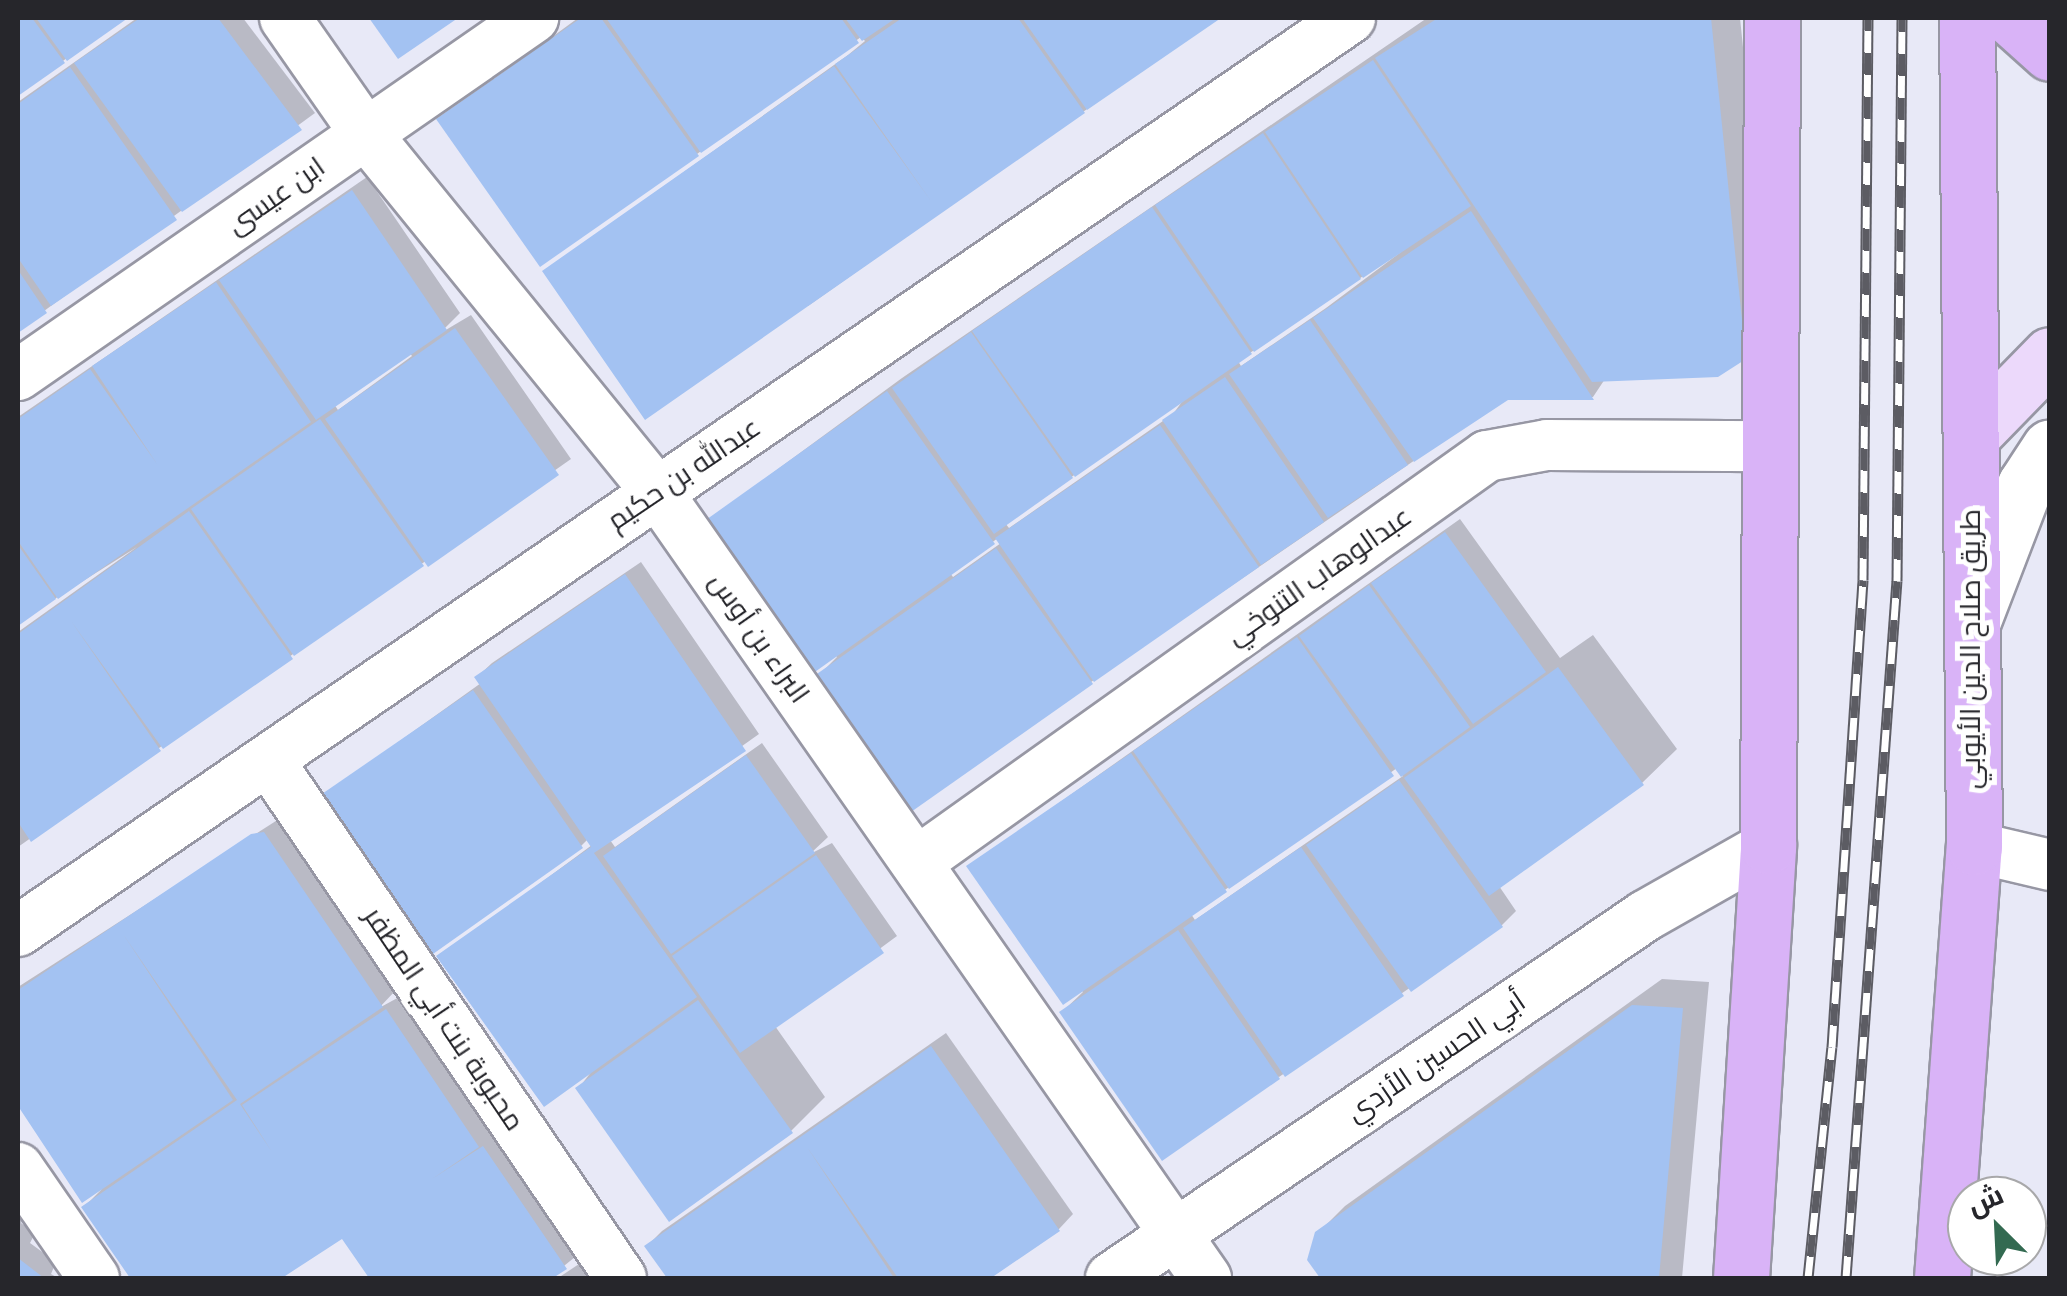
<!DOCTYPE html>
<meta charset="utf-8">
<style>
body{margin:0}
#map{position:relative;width:2067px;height:1296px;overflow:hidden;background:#e8e9f7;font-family:"Fira Sans Condensed",Cairo,sans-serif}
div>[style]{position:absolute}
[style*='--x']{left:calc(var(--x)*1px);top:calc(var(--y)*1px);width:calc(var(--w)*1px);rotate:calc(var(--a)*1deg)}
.shadow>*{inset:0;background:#0003}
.building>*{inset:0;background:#a3c2f2}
.roads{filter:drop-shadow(2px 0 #9797a4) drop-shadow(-2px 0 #9797a4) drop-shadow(0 2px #9797a4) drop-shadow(0 -2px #9797a4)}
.minor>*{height:50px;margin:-25px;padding:0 25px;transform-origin:25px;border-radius:25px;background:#fff}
.tertiary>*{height:55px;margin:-27.5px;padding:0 27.5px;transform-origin:27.5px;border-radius:27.5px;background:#fff}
.secondary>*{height:55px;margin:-27.5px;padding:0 27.5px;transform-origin:27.5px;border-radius:27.5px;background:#ecd9fb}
.primary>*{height:55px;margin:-27.5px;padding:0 27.5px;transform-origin:27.5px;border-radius:27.5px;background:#d9b3f7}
.rail>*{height:11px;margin-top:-5.5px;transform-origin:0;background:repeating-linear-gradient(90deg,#fff 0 22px,#5c5c63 0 44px);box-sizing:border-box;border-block:2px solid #5c5c63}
span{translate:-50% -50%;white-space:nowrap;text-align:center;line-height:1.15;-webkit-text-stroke:10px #fff;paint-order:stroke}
.street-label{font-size:28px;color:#26262b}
.frame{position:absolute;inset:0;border:20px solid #26262b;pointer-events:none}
.north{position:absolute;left:1947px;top:1176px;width:100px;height:100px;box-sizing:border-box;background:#fff;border:2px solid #a8a8aa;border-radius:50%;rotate:336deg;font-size:28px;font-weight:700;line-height:40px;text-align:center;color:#26262b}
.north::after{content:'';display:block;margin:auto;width:35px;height:45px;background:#336a51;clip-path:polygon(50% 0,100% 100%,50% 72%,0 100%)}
</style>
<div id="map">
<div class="shadow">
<i style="clip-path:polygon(18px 18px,123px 18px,18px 93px)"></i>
<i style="clip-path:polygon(137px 18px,243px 18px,315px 113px,18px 330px,18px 102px)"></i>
<i style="clip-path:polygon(578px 18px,1216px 18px,808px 306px,545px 271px,848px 55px,865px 41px,861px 37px,697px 154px,440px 119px)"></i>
<i style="clip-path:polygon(evenodd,1427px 18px,1740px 18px,1772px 330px,1605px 379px,1593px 397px,1507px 397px,1091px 682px,818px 676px,837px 657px,706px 522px,902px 378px,1427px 18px,1425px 234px,1326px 308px,1241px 366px,1238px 361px,1425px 234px,1427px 18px,1184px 399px,1173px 414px,1009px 528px,1005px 523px,1184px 399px,1427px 18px,998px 538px,1001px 543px,953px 577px,950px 573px,998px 538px)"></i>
<i style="clip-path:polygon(evenodd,367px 177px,460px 313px,439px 334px,471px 315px,571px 459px,18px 847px,18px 632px,137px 547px,18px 622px,18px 417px,367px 177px,409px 352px,412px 356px,338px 410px,334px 404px,409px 352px)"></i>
<i style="clip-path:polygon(evenodd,1460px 519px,1560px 658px,1593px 635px,1677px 749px,1642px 783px,1499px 886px,1516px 911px,1502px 925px,1279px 1077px,1062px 1012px,1083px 992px,970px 866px,1460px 519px,1397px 768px,1403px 776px,1195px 920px,1191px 914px,1397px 768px)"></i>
<i style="clip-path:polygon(641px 562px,759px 734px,610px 840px,615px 847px,762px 743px,828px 837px,810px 854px,832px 843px,897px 936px,775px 1026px,825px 1097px,791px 1131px,578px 1089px,595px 1067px,440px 957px,592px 845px,588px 839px,581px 846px,323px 796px,481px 683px,477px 677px,492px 663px)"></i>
<i style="clip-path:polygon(279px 819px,396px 990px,379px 1008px,401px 996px,580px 1253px,549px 1278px,372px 1278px,343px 1236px,279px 1278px,133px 1278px,84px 1207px,102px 1189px,82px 1199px,18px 1101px,18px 987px)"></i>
<i style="clip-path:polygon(1662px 979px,1709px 982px,1682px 1278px,1323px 1278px,1310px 1259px,1317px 1234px,1345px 1206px)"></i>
<i style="clip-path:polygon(946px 1033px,1073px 1214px,1059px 1229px,987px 1278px,670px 1278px,647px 1246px,662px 1231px)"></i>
<i style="clip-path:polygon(18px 1202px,26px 1205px,21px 1223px,35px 1233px,30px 1243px,56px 1262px,51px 1274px,58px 1278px,18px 1278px)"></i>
<i style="clip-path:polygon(582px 1262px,593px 1278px,558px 1278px)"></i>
</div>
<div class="building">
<i style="clip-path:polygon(18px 18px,32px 18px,65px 63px,18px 96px)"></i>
<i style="clip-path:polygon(36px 18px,128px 18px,67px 61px)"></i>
<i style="clip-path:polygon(140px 18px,218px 18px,302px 130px,182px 212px,74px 63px)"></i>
<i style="clip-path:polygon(369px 18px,458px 18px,398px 59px)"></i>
<i style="clip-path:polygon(581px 18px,601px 18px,699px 156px,540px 267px,436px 119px)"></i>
<i style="clip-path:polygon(606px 18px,841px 18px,859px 43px,701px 153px)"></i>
<i style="clip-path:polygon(845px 18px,896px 18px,862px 41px)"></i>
<i style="clip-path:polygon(902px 18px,1018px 18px,1085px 113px,645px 420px,542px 271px,834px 66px,931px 201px,835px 64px)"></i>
<i style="clip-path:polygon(1022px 18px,1221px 18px,1087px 110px)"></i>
<i style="clip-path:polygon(1438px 18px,1711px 18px,1746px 359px,1718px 377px,1592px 382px,1375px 58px)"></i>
<i style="clip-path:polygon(1373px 60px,1471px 206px,1363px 278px,1265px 132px)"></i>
<i style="clip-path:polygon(70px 67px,177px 220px,51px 306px,18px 258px,18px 104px)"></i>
<i style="clip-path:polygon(1263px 133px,1361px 279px,1254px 352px,1155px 205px)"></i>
<i style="clip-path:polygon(352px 190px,447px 330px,316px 420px,219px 280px)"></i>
<i style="clip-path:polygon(1152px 207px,1252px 354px,1075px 477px,972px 331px)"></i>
<i style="clip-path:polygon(1471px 211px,1594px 400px,1508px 400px,1414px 462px,1313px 318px)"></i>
<i style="clip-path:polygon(18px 270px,47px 313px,18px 333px)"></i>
<i style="clip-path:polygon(216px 282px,311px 422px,58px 599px,18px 541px,18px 419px,90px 369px,157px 464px,92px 366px)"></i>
<i style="clip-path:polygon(1310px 320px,1408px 465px,1328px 518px,1229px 374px)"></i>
<i style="clip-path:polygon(455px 328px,559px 475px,428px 567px,325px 419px)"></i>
<i style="clip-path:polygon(971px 332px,1073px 478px,994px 534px,892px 388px)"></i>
<i style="clip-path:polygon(1225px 377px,1324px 522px,1261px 565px,1162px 420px)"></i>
<i style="clip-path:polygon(887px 391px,995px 544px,812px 674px,703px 522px)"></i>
<i style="clip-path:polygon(320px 419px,424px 566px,294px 656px,191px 509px)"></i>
<i style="clip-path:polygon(1160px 425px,1259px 567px,1094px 682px,995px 538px)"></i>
<i style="clip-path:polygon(189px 511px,293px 659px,163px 749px,71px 621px,161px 751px,31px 842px,18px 822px,18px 634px)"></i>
<i style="clip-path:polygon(1445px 532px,1546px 672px,1473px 724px,1371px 583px)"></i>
<i style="clip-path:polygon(18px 545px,56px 599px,18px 626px)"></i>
<i style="clip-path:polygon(996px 548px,1093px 684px,911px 812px,814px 676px)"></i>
<i style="clip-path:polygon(625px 574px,746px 751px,594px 853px,697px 997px,544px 1107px,436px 956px,591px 847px,474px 677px)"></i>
<i style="clip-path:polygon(1369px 585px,1470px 727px,1401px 777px,1299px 636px)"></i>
<i style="clip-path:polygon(1297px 637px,1394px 776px,1229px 889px,1133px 751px)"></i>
<i style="clip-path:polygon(1558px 667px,1644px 785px,1489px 896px,1404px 778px)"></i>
<i style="clip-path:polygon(473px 690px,583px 848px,433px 954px,319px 796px)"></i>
<i style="clip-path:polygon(1131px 753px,1227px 892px,1063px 1005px,966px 866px)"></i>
<i style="clip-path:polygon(746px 755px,815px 853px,671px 954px,603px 856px)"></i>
<i style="clip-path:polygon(1399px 780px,1503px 927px,1411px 992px,1306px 845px)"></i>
<i style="clip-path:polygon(264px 832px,383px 1007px,240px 1104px,272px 1152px,242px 1105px,386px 1009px,479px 1147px,432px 1179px,483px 1146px,567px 1269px,553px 1278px,369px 1278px,342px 1239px,282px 1278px,130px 1278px,81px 1207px,237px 1100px,123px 934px,233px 1100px,82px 1203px,18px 1106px,18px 990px,251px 834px)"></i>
<i style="clip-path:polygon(1301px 847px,1404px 996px,1285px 1077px,1183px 928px)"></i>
<i style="clip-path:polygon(816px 855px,884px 953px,740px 1053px,672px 956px)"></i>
<i style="clip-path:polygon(1178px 930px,1280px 1079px,1162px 1161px,1059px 1012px)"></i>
<i style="clip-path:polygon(698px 1000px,793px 1133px,669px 1222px,575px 1088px)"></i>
<i style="clip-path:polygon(1632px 1005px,1683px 1008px,1659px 1278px,1320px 1278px,1307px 1260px,1315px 1232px)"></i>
<i style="clip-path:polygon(931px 1046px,1060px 1231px,991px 1278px,898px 1278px,807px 1147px,894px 1278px,667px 1278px,644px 1246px)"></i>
<i style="clip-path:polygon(18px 1258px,44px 1278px,18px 1278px)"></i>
</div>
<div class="roads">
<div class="minor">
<i style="--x:285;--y:18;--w:141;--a:55.1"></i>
<i style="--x:366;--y:134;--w:461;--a:50.9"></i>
<i style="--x:657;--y:492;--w:959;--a:55.07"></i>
<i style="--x:18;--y:375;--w:627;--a:-34.73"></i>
<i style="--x:268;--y:760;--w:627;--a:55.73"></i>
<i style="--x:1974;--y:847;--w:78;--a:13.3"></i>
<i style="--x:917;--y:862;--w:700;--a:-35.46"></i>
<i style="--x:1487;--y:456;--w:61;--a:-10.4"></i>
<i style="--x:1547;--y:445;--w:226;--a:0.3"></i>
<i style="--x:18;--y:931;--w:1615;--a:-34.43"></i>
<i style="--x:18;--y:1168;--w:134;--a:55.4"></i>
<i style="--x:1111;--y:1278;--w:645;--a:-34.13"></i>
<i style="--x:1645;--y:916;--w:142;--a:-29.6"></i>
</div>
<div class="tertiary">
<i style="--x:1972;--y:623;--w:148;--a:-69"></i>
<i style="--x:2025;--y:485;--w:45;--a:-56.7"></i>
</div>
<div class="secondary">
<i style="--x:1971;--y:436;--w:113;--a:-45.7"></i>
</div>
<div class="primary">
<i style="--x:2011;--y:18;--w:52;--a:41.9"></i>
<i style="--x:1741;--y:1278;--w:433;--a:-86.4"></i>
<i style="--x:1768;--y:846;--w:828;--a:-89.72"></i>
<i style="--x:1942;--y:1278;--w:432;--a:-85.8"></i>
<i style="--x:1974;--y:847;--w:829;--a:-90.48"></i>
</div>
</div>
<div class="rail">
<i style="--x:1808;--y:1278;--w:232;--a:-84.1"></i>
<i style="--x:1832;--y:1047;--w:468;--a:-86.2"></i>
<i style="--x:1863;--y:580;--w:562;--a:-89.49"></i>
<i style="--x:1846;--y:1278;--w:699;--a:-85.82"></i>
<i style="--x:1897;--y:581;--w:563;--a:-89.49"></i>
</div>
<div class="street-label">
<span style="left:276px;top:196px;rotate:-35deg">ابن عيسى</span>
<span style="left:684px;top:474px;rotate:-34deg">عبدالله بن حكيم</span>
<span style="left:1319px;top:576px;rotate:-35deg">عبدالوهاب التنوخي</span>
<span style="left:759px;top:638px;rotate:55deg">البراء بن أوس</span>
<span style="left:1971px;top:649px;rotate:-90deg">طريق صلاح الدين الأيوبي</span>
<span style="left:444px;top:1019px;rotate:56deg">محبوبة بنت أبي المظفر</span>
<span style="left:1436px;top:1057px;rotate:-34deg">أبي الحسين الأزدي</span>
</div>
<div class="frame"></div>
<div class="north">ش</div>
</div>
